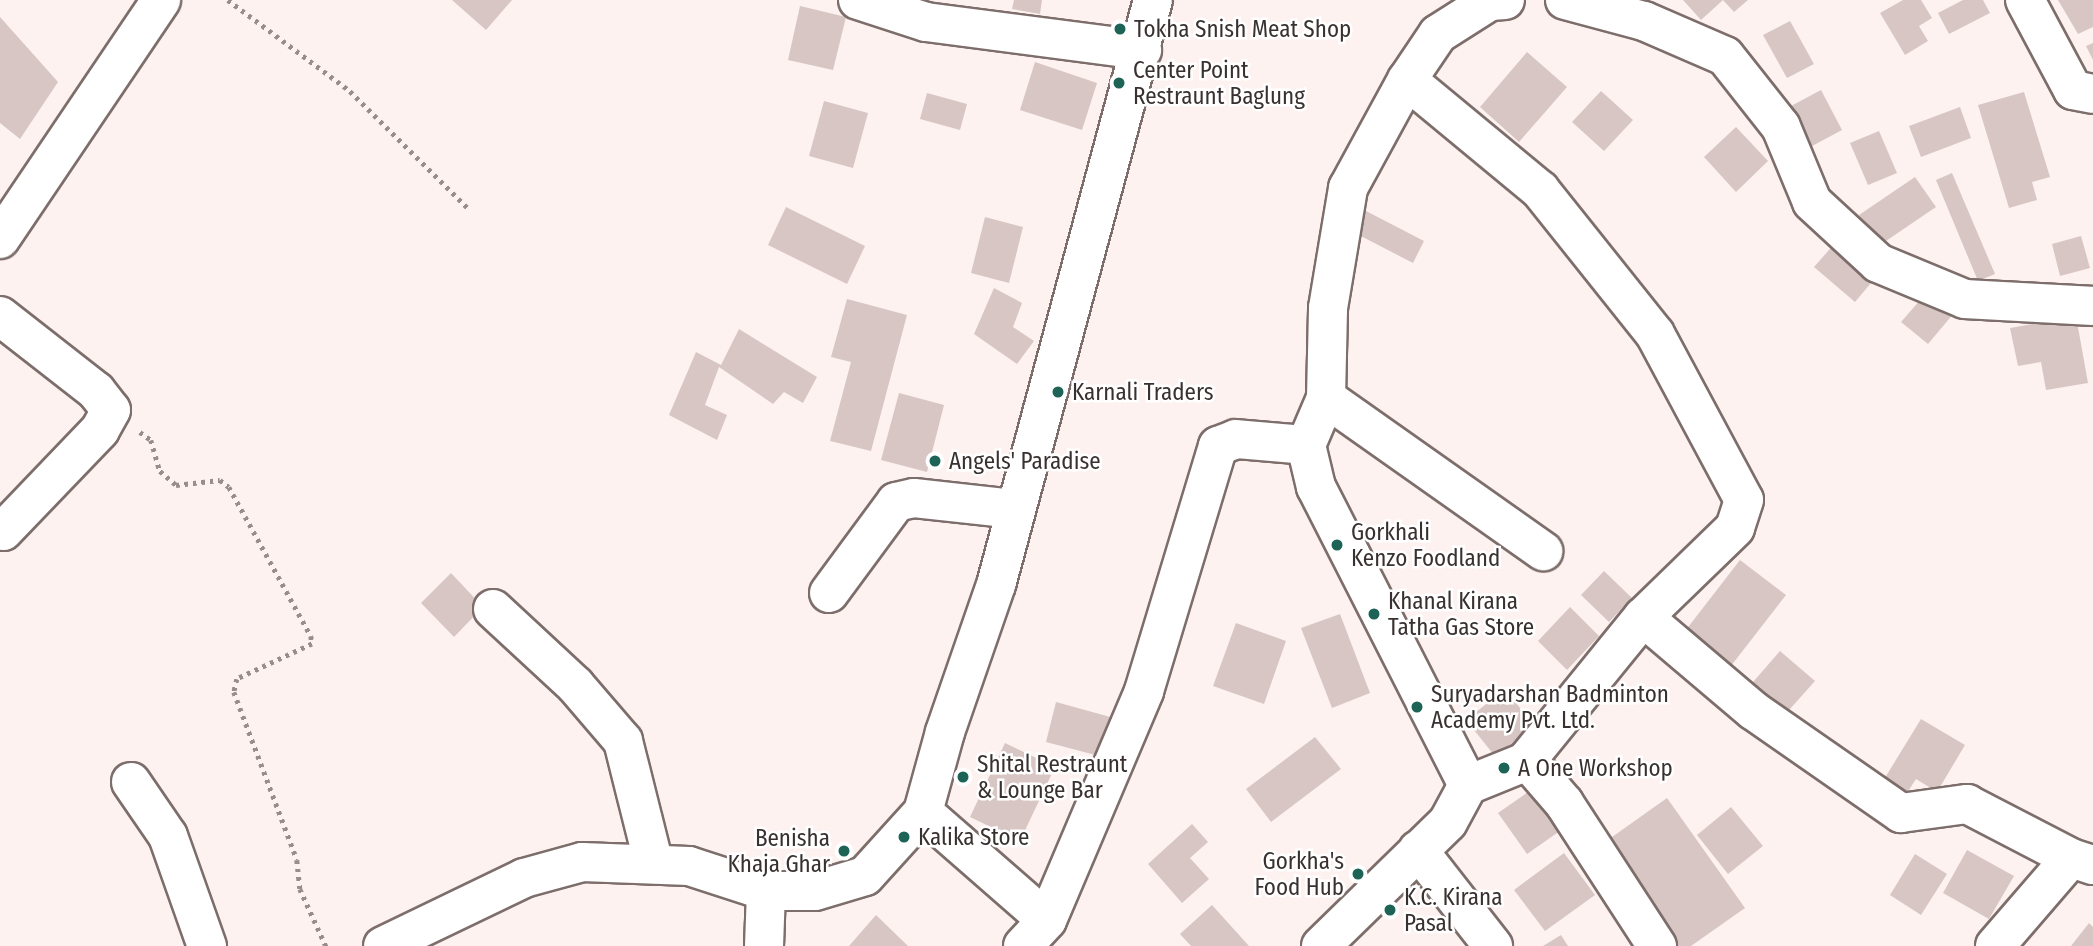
<!DOCTYPE html>
<style>
body{margin:0}
#map{position:relative;width:2093px;height:946px;overflow:hidden;background:#fdf2f0;font-family:"Fira Sans Condensed",sans-serif}
div>[style]{position:absolute}
[style*='--x']{left:calc(var(--x)*1px);top:calc(var(--y)*1px);width:calc(var(--w)*1px);rotate:calc(var(--a)*1deg)}
.building>*{inset:0;background:#d8c6c4}
.path>*{height:4.5px;margin-top:-2.25px;transform-origin:0;background:repeating-linear-gradient(90deg,#968d8c 0 3.5px,transparent 0 8.5px)}
.roads{filter:drop-shadow(2px 0 #7d6e6b) drop-shadow(-2px 0 #7d6e6b) drop-shadow(0 2px #7d6e6b) drop-shadow(0 -2px #7d6e6b)}
.minor>*{height:38px;margin:-19px;padding:0 19px;transform-origin:19px;border-radius:19px;background:#fff}
.dots>*{width:19px;height:19px;translate:-50% -50%;box-sizing:border-box;border:4px solid #fff;border-radius:50%}
span{translate:-50% -50%;white-space:nowrap;text-align:center;line-height:1.15;-webkit-text-stroke:5px #fff;paint-order:stroke}
.poi-label{font-size:23px;color:#383130}
.left{translate:0 -50%;text-align:left}
.right{translate:-100% -50%;text-align:right}
</style>
<div id="map">
<div class="building">
<i style="clip-path:polygon(452px 0,512px 0,486px 30px)"></i>
<i style="clip-path:polygon(1014px 0,1042px 0,1040px 14px,1012px 9px)"></i>
<i style="clip-path:polygon(1683px 0,1723px 0,1701px 20px)"></i>
<i style="clip-path:polygon(1723px 0,1748px 0,1734px 12px)"></i>
<i style="clip-path:polygon(1903px 0,1921px 0,1932px 18px,1919px 26px,1928px 41px,1905px 55px,1880px 13px)"></i>
<i style="clip-path:polygon(1963px 0,1983px 0,1990px 13px,1949px 34px,1938px 13px)"></i>
<i style="clip-path:polygon(2058px 0,2093px 0,2093px 27px,2078px 34px)"></i>
<i style="clip-path:polygon(800px 6px,846px 17px,833px 70px,788px 60px)"></i>
<i style="clip-path:polygon(0 17px,58px 82px,20px 139px,0 123px)"></i>
<i style="clip-path:polygon(1790px 21px,1814px 64px,1787px 78px,1763px 35px)"></i>
<i style="clip-path:polygon(2093px 43px,2093px 60px,2086px 46px)"></i>
<i style="clip-path:polygon(1527px 52px,1567px 87px,1519px 142px,1480px 107px)"></i>
<i style="clip-path:polygon(1035px 62px,1097px 83px,1082px 130px,1020px 110px)"></i>
<i style="clip-path:polygon(1821px 90px,1842px 130px,1799px 153px,1778px 113px)"></i>
<i style="clip-path:polygon(1601px 91px,1633px 120px,1604px 151px,1572px 122px)"></i>
<i style="clip-path:polygon(2024px 92px,2050px 177px,2032px 182px,2037px 200px,2009px 208px,1978px 105px)"></i>
<i style="clip-path:polygon(927px 93px,967px 104px,960px 130px,920px 119px)"></i>
<i style="clip-path:polygon(824px 101px,868px 113px,853px 168px,809px 156px)"></i>
<i style="clip-path:polygon(1960px 107px,1971px 138px,1921px 157px,1909px 126px)"></i>
<i style="clip-path:polygon(1736px 127px,1768px 161px,1736px 192px,1704px 157px)"></i>
<i style="clip-path:polygon(1879px 131px,1897px 173px,1868px 185px,1850px 143px)"></i>
<i style="clip-path:polygon(1952px 173px,1995px 274px,1978px 281px,1936px 180px)"></i>
<i style="clip-path:polygon(1915px 177px,1936px 207px,1880px 245px,1859px 215px)"></i>
<i style="clip-path:polygon(786px 207px,865px 246px,847px 284px,768px 245px)"></i>
<i style="clip-path:polygon(1366px 211px,1424px 241px,1413px 263px,1355px 233px)"></i>
<i style="clip-path:polygon(985px 217px,1023px 227px,1009px 283px,971px 273px)"></i>
<i style="clip-path:polygon(2081px 236px,2090px 268px,2060px 276px,2052px 244px)"></i>
<i style="clip-path:polygon(1836px 242px,1876px 277px,1855px 302px,1814px 267px)"></i>
<i style="clip-path:polygon(994px 288px,1022px 303px,1013px 327px,1034px 341px,1017px 364px,974px 334px)"></i>
<i style="clip-path:polygon(1928px 291px,1954px 313px,1928px 344px,1901px 322px)"></i>
<i style="clip-path:polygon(847px 299px,907px 315px,871px 451px,830px 441px,851px 362px,831px 357px)"></i>
<i style="clip-path:polygon(2076px 316px,2088px 383px,2046px 390px,2041px 362px,2018px 366px,2010px 328px)"></i>
<i style="clip-path:polygon(739px 329px,817px 377px,803px 403px,784px 392px,773px 404px,719px 367px,705px 405px,727px 415px,717px 440px,669px 415px,696px 352px,721px 365px)"></i>
<i style="clip-path:polygon(899px 393px,944px 405px,927px 472px,881px 460px)"></i>
<i style="clip-path:polygon(1740px 560px,1786px 595px,1727px 671px,1682px 635px)"></i>
<i style="clip-path:polygon(1604px 571px,1632px 598px,1609px 622px,1581px 595px)"></i>
<i style="clip-path:polygon(451px 573px,483px 607px,454px 637px,421px 603px)"></i>
<i style="clip-path:polygon(1570px 607px,1599px 636px,1567px 670px,1538px 641px)"></i>
<i style="clip-path:polygon(1340px 614px,1370px 693px,1332px 708px,1301px 628px)"></i>
<i style="clip-path:polygon(1236px 623px,1286px 641px,1264px 704px,1213px 686px)"></i>
<i style="clip-path:polygon(1780px 651px,1815px 681px,1781px 719px,1747px 689px)"></i>
<i style="clip-path:polygon(1505px 689px,1536px 728px,1498px 760px,1466px 720px)"></i>
<i style="clip-path:polygon(1056px 702px,1114px 718px,1103px 757px,1046px 742px)"></i>
<i style="clip-path:polygon(1921px 719px,1965px 745px,1937px 792px,1916px 779px,1905px 796px,1883px 781px)"></i>
<i style="clip-path:polygon(1315px 737px,1341px 769px,1271px 822px,1246px 789px)"></i>
<i style="clip-path:polygon(1005px 743px,1055px 767px,1020px 841px,970px 817px)"></i>
<i style="clip-path:polygon(1538px 785px,1567px 826px,1527px 854px,1498px 813px)"></i>
<i style="clip-path:polygon(1667px 798px,1745px 908px,1691px 946px,1678px 946px,1605px 842px)"></i>
<i style="clip-path:polygon(1731px 807px,1763px 846px,1728px 874px,1697px 835px)"></i>
<i style="clip-path:polygon(1192px 824px,1208px 842px,1190px 858px,1209px 879px,1182px 903px,1148px 864px)"></i>
<i style="clip-path:polygon(1967px 850px,2014px 876px,1989px 919px,1943px 893px)"></i>
<i style="clip-path:polygon(1564px 853px,1595px 895px,1545px 931px,1514px 890px)"></i>
<i style="clip-path:polygon(1915px 854px,1947px 874px,1921px 915px,1890px 895px)"></i>
<i style="clip-path:polygon(1212px 905px,1249px 946px,1191px 946px,1180px 934px)"></i>
<i style="clip-path:polygon(876px 915px,908px 946px,849px 946px)"></i>
<i style="clip-path:polygon(2089px 923px,2093px 927px,2093px 946px,2071px 946px)"></i>
<i style="clip-path:polygon(1561px 935px,1568px 946px,1543px 946px)"></i>
</div>
<div class="path">
<i style="--x:228;--y:0;--w:152;--a:36.7"></i>
<i style="--x:350;--y:91;--w:168;--a:44.8"></i>
<i style="--x:140;--y:432;--w:14;--a:36"></i>
<i style="--x:151;--y:440;--w:32;--a:74"></i>
<i style="--x:160;--y:471;--w:21;--a:41"></i>
<i style="--x:176;--y:485;--w:44;--a:-6.5"></i>
<i style="--x:220;--y:480;--w:11;--a:38"></i>
<i style="--x:229;--y:487;--w:170;--a:61.2"></i>
<i style="--x:311;--y:636;--w:8;--a:83"></i>
<i style="--x:312;--y:644;--w:83;--a:155"></i>
<i style="--x:237;--y:679;--w:13;--a:103"></i>
<i style="--x:234;--y:692;--w:179;--a:69.4"></i>
<i style="--x:297;--y:860;--w:29;--a:84"></i>
<i style="--x:300;--y:889;--w:63;--a:65.5"></i>
</div>
<div class="roads">
<div class="minor">
<i style="--x:858;--y:0;--w:71;--a:17.9"></i>
<i style="--x:926;--y:22;--w:218;--a:7.4"></i>
<i style="--x:1565;--y:0;--w:82;--a:14.9"></i>
<i style="--x:1644;--y:21;--w:88;--a:23.4"></i>
<i style="--x:1725;--y:56;--w:90;--a:51.7"></i>
<i style="--x:1781;--y:127;--w:81;--a:67.5"></i>
<i style="--x:1812;--y:202;--w:90;--a:42.7"></i>
<i style="--x:1878;--y:263;--w:94;--a:22.5"></i>
<i style="--x:1965;--y:299;--w:128;--a:3.1"></i>
<i style="--x:2025;--y:0;--w:102;--a:61.9"></i>
<i style="--x:2073;--y:90;--w:20;--a:11"></i>
<i style="--x:1407;--y:80;--w:173;--a:39.6"></i>
<i style="--x:1540;--y:190;--w:184;--a:51.4"></i>
<i style="--x:1655;--y:334;--w:188;--a:61.8"></i>
<i style="--x:1744;--y:500;--w:29;--a:108"></i>
<i style="--x:1735;--y:528;--w:128;--a:135.9"></i>
<i style="--x:1643;--y:617;--w:187;--a:129.1"></i>
<i style="--x:1525;--y:762;--w:61;--a:158"></i>
<i style="--x:0;--y:239;--w:288;--a:-56"></i>
<i style="--x:0;--y:316;--w:122;--a:38"></i>
<i style="--x:96;--y:391;--w:24;--a:52"></i>
<i style="--x:111;--y:410;--w:23;--a:119"></i>
<i style="--x:100;--y:430;--w:140;--a:133.8"></i>
<i style="--x:1326;--y:398;--w:266;--a:35.2"></i>
<i style="--x:829;--y:593;--w:113;--a:-53.6"></i>
<i style="--x:896;--y:502;--w:18;--a:-13"></i>
<i style="--x:914;--y:498;--w:102;--a:6.2"></i>
<i style="--x:493;--y:609;--w:112;--a:42.8"></i>
<i style="--x:575;--y:685;--w:74;--a:49.4"></i>
<i style="--x:623;--y:741;--w:127;--a:75.9"></i>
<i style="--x:1643;--y:617;--w:145;--a:40.3"></i>
<i style="--x:1754;--y:711;--w:179;--a:34.8"></i>
<i style="--x:1901;--y:813;--w:67;--a:-7.8"></i>
<i style="--x:1967;--y:804;--w:117;--a:27.4"></i>
<i style="--x:1527;--y:760;--w:57;--a:49.3"></i>
<i style="--x:1564;--y:803;--w:171;--a:57"></i>
<i style="--x:131;--y:782;--w:65;--a:55.6"></i>
<i style="--x:168;--y:836;--w:117;--a:70.5"></i>
<i style="--x:923;--y:812;--w:164;--a:41.1"></i>
<i style="--x:1418;--y:850;--w:122;--a:52"></i>
<i style="--x:383;--y:946;--w:157;--a:-25.7"></i>
<i style="--x:524;--y:878;--w:60;--a:-15.4"></i>
<i style="--x:582;--y:862;--w:107;--a:2.1"></i>
<i style="--x:689;--y:866;--w:81;--a:18"></i>
<i style="--x:766;--y:891;--w:49;--a:0"></i>
<i style="--x:815;--y:891;--w:52;--a:-16.7"></i>
<i style="--x:865;--y:876;--w:86;--a:-47.8"></i>
<i style="--x:923;--y:812;--w:83;--a:-74.6"></i>
<i style="--x:945;--y:732;--w:156;--a:-70.9"></i>
<i style="--x:996;--y:585;--w:606;--a:-74.98"></i>
<i style="--x:764;--y:946;--w:55;--a:-87.9"></i>
<i style="--x:1023;--y:946;--w:35;--a:-47"></i>
<i style="--x:1047;--y:920;--w:249;--a:-67"></i>
<i style="--x:1144;--y:691;--w:256;--a:-73.2"></i>
<i style="--x:1218;--y:446;--w:19;--a:-21"></i>
<i style="--x:1236;--y:439;--w:70;--a:4.9"></i>
<i style="--x:1321;--y:946;--w:177;--a:-44.3"></i>
<i style="--x:1448;--y:822;--w:42;--a:-61.6"></i>
<i style="--x:1468;--y:785;--w:335;--a:-117"></i>
<i style="--x:1316;--y:487;--w:43;--a:-103.4"></i>
<i style="--x:1306;--y:445;--w:51;--a:-66.9"></i>
<i style="--x:1326;--y:398;--w:90;--a:-88.7"></i>
<i style="--x:1328;--y:308;--w:122;--a:-80.5"></i>
<i style="--x:1348;--y:188;--w:123;--a:-61.4"></i>
<i style="--x:1407;--y:80;--w:55;--a:-56"></i>
<i style="--x:1438;--y:34;--w:62;--a:-32.4"></i>
<i style="--x:1490;--y:1;--w:15;--a:-4"></i>
<i style="--x:1995;--y:946;--w:116;--a:-49.2"></i>
<i style="--x:2071;--y:858;--w:23;--a:18"></i>
</div>
</div>
<div class="dots">
<i style="left:1120px;top:29px;background:#1d6356"></i>
<i style="left:1119px;top:83px;background:#1d6356"></i>
<i style="left:1058px;top:392px;background:#1d6356"></i>
<i style="left:935px;top:461px;background:#1d6356"></i>
<i style="left:1337px;top:545px;background:#1d6356"></i>
<i style="left:1374px;top:614px;background:#1d6356"></i>
<i style="left:1417px;top:707px;background:#1d6356"></i>
<i style="left:1504px;top:768px;background:#1d6356"></i>
<i style="left:963px;top:777px;background:#1d6356"></i>
<i style="left:904px;top:837px;background:#1d6356"></i>
<i style="left:844px;top:851px;background:#1d6356"></i>
<i style="left:1358px;top:874px;background:#1d6356"></i>
<i style="left:1390px;top:910px;background:#1d6356"></i>
</div>
<div class="poi-label">
<span class="left" style="left:1134px;top:29px">Tokha Snish Meat Shop</span>
<span class="left" style="left:1133px;top:83px">Center Point<br>Restraunt Baglung</span>
<span class="left" style="left:1072px;top:392px">Karnali Traders</span>
<span class="left" style="left:949px;top:461px">Angels' Paradise</span>
<span class="left" style="left:1351px;top:545px">Gorkhali<br>Kenzo Foodland</span>
<span class="left" style="left:1388px;top:614px">Khanal Kirana<br>Tatha Gas Store</span>
<span class="left" style="left:1431px;top:707px">Suryadarshan Badminton<br>Academy Pvt. Ltd.</span>
<span class="left" style="left:977px;top:777px">Shital Restraunt<br>&amp; Lounge Bar</span>
<span class="left" style="left:1518px;top:768px">A One Workshop</span>
<span class="left" style="left:918px;top:837px">Kalika Store</span>
<span class="right" style="left:830px;top:851px">Benisha<br>Khaja Ghar</span>
<span class="right" style="left:1344px;top:874px">Gorkha's<br>Food Hub</span>
<span class="left" style="left:1404px;top:910px">K.C. Kirana<br>Pasal</span>
</div>
</div>
